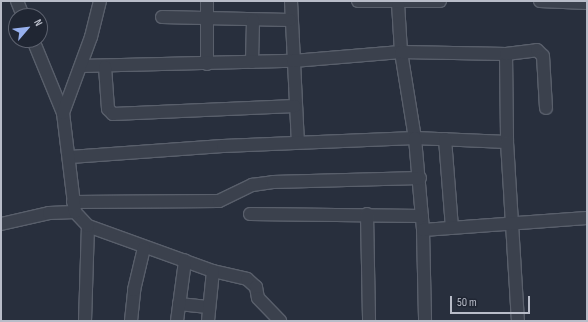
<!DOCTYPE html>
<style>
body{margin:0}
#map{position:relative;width:588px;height:322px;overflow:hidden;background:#282f3d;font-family:"Sofia Sans Condensed",sans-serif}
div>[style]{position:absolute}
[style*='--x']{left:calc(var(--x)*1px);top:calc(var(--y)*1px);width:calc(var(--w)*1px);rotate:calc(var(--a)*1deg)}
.roads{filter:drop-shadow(1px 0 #595f6b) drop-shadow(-1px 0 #595f6b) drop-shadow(0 1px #595f6b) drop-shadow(0 -1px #595f6b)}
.minor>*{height:12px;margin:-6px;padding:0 6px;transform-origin:6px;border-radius:6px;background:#3b414d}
span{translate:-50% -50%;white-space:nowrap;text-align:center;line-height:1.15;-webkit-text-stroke:4px #202633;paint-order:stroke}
.frame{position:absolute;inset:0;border:2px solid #b8bcc8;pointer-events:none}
.north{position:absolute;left:8px;top:8px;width:40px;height:40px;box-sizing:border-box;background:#202633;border:1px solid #5d626f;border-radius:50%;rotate:62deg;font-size:11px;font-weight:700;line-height:16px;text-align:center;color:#b8bcc8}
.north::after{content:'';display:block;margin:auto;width:14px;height:18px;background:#97b0ee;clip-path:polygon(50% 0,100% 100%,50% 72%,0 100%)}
.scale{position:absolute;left:450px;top:296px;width:80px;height:18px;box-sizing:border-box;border:2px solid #b8bcc8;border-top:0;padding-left:5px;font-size:12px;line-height:14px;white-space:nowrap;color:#b8bcc8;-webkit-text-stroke:3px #202633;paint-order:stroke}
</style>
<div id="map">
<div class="roads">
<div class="minor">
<i style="--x:17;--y:1;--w:16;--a:68"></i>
<i style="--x:291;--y:1;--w:141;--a:87.2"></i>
<i style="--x:358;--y:1;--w:82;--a:0"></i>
<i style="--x:540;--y:1;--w:47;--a:2.4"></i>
<i style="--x:398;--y:3;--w:49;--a:86.5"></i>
<i style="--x:401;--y:52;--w:87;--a:80.8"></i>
<i style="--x:415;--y:138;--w:92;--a:2.5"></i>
<i style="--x:162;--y:17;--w:128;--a:1.3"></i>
<i style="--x:33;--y:40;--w:79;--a:67.7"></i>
<i style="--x:506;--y:54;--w:88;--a:89.3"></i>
<i style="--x:507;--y:142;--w:179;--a:86.5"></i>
<i style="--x:252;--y:62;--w:42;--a:-88.6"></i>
<i style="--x:207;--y:64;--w:63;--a:-90"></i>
<i style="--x:81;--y:66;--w:212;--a:-1.4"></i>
<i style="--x:293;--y:61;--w:108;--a:-4.8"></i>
<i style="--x:401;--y:52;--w:105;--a:1.1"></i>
<i style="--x:506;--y:54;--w:31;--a:-7"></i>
<i style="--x:537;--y:50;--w:8;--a:45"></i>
<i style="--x:543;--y:56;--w:52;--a:86.7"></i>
<i style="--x:105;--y:67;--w:42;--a:85.9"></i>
<i style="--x:108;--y:109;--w:7;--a:45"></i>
<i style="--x:113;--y:114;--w:182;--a:-2.5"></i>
<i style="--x:445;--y:139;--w:89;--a:85.5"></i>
<i style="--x:70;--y:157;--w:153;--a:-4.1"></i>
<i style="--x:223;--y:146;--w:192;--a:-2.4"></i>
<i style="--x:415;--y:138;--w:92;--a:85"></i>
<i style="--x:423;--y:230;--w:91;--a:88.7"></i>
<i style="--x:73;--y:202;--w:146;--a:-0.4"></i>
<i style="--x:219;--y:201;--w:37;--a:-26"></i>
<i style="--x:252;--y:185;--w:21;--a:-8"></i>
<i style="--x:273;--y:182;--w:147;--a:-1.6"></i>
<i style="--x:250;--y:214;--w:172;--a:0.7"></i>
<i style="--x:367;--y:214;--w:107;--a:88.9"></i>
<i style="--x:1;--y:224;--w:49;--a:-12.9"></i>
<i style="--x:49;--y:213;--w:26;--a:-2"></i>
<i style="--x:88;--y:226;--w:133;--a:19.8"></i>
<i style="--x:213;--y:271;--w:35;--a:13"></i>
<i style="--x:247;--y:279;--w:12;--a:42"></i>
<i style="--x:256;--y:287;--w:11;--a:80"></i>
<i style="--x:258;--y:298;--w:32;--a:46"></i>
<i style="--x:423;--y:230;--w:164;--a:-4.2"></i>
<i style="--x:179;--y:304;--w:29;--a:6"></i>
<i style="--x:85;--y:321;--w:95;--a:-88.2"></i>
<i style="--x:88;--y:226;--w:19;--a:-133"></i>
<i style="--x:75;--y:212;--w:100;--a:-96.9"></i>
<i style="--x:63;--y:113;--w:81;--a:-69.8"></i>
<i style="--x:91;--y:37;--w:37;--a:-76"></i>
<i style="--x:131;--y:321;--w:31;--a:-84"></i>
<i style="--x:134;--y:290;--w:43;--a:-76.6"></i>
<i style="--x:177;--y:321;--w:61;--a:-82.4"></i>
<i style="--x:208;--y:321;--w:50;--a:-84.3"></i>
</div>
</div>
<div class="frame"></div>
<div class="north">N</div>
<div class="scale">50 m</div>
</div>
